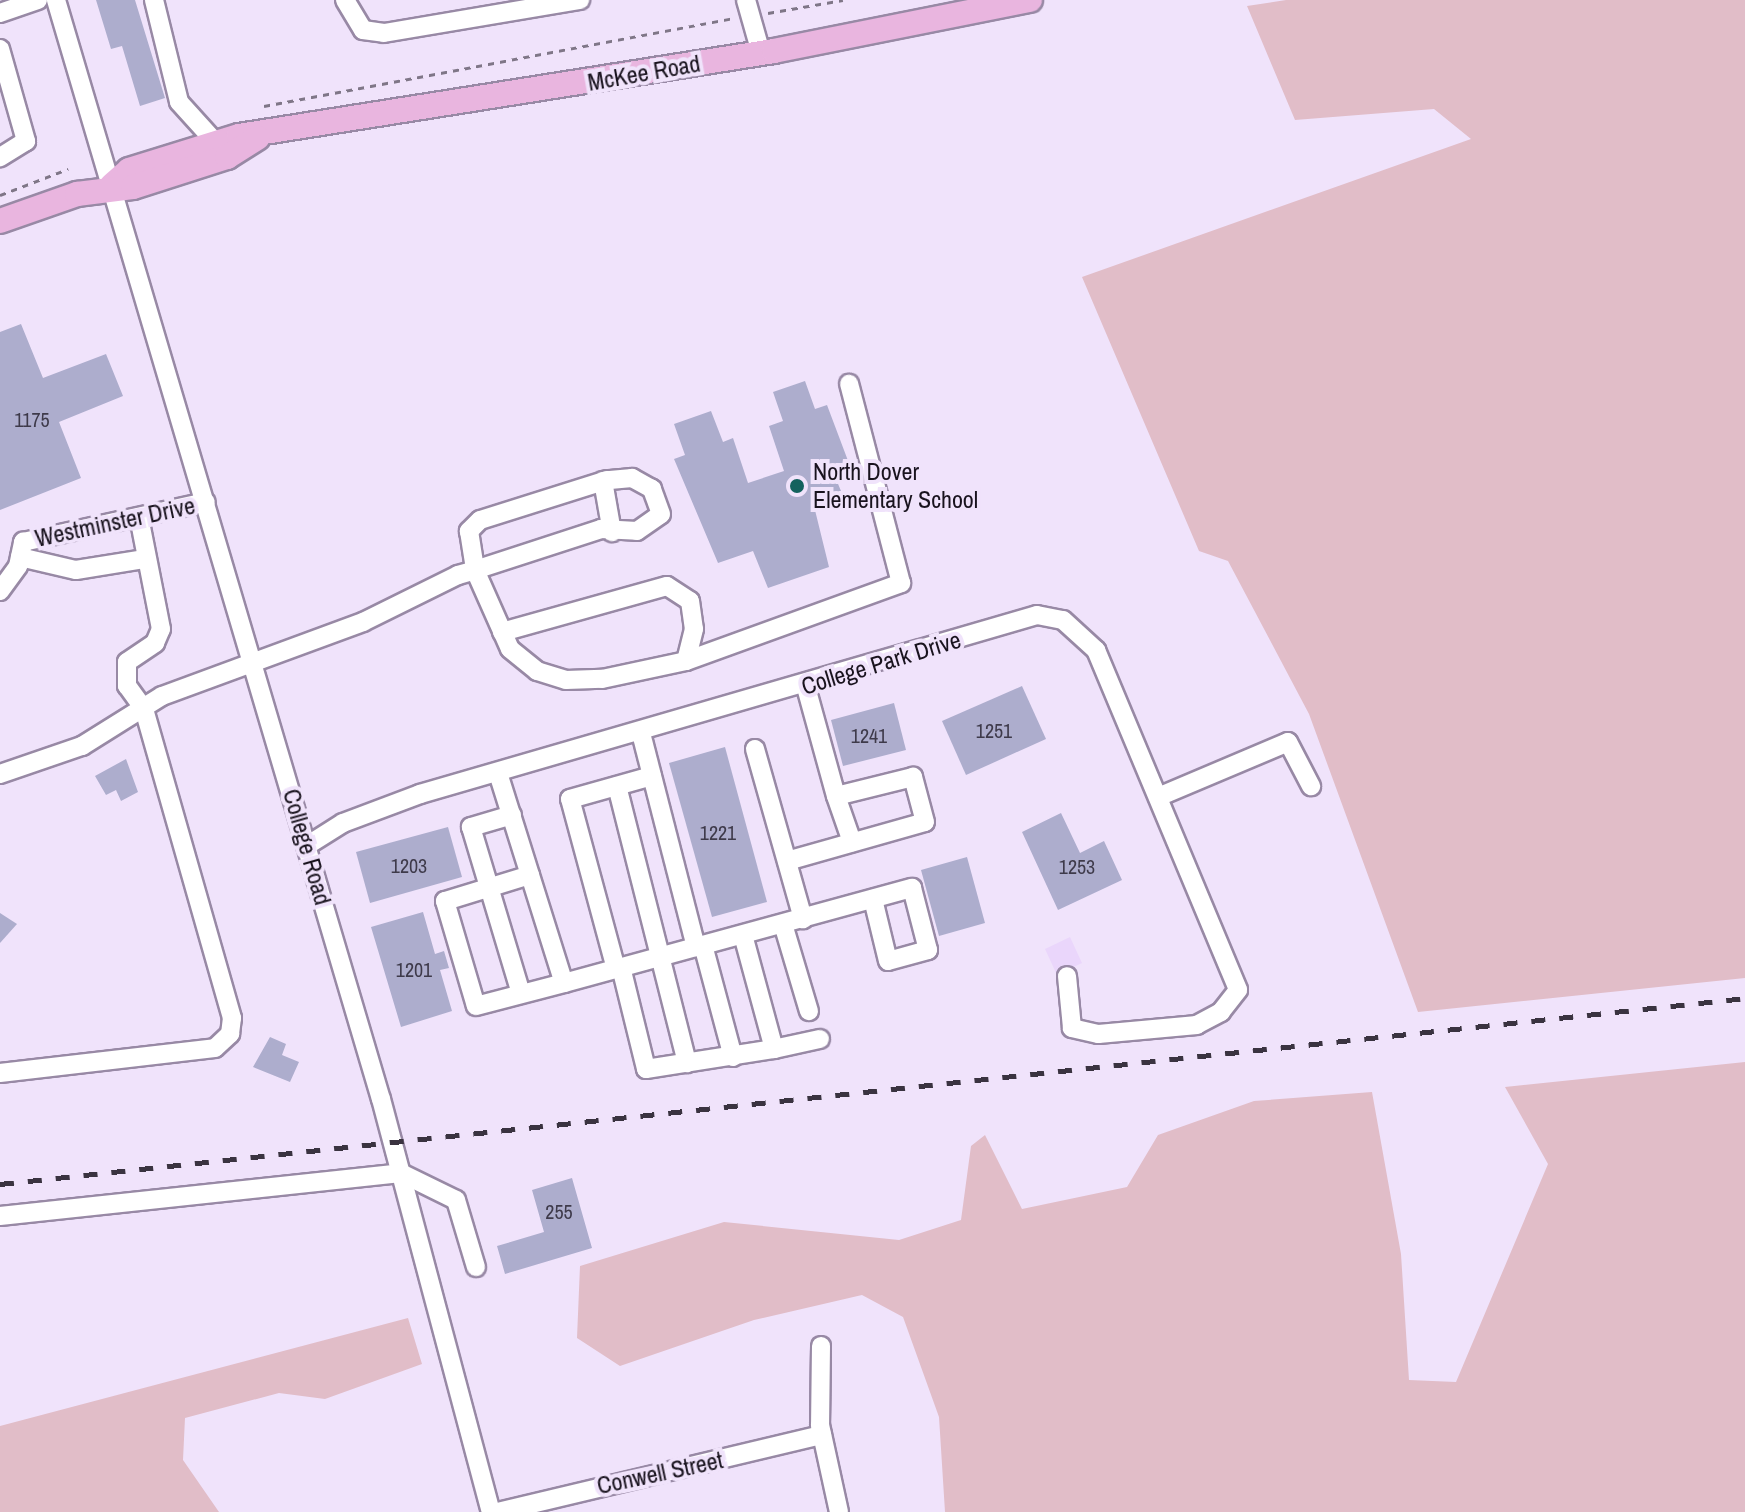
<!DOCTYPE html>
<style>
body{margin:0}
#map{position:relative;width:1745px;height:1512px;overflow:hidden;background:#f0e3fb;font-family:"Archivo Narrow",sans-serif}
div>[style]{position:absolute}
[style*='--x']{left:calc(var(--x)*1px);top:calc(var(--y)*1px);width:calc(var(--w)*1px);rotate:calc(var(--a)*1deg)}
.built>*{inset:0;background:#ead6fb}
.green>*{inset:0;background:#e1bdc8}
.building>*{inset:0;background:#adadcd}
.path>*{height:3px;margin-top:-1.5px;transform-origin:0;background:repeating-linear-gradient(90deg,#7f7687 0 6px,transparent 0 12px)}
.roads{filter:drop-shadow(2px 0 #9889a5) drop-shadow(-2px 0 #9889a5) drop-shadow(0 2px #9889a5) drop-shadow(0 -2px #9889a5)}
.minor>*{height:18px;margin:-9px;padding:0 9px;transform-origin:9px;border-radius:9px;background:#fff}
.major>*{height:24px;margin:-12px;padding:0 12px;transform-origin:12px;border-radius:12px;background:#e9b5df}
.rail>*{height:5px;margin-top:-2.5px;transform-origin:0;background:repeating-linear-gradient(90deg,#3a3340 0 14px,transparent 0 28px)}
.dots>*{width:22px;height:22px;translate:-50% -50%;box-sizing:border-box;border:4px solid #f0e3fb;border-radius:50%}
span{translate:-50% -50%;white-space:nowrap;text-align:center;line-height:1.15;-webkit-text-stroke:8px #f0e3fb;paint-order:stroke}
.number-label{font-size:20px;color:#3e3a4a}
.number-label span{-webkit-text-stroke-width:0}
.street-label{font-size:24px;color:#19131e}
.poi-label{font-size:24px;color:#19131e}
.left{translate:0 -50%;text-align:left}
</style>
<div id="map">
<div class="built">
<i style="clip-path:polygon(1070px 937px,1082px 963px,1057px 975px,1045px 949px)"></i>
</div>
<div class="green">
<i style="clip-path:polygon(1286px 0,1745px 0,1745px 978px,1418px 1012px,1309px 714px,1228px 561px,1199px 551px,1082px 277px,1471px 139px,1434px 109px,1295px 120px,1247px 6px)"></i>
<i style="clip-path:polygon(1745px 1062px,1745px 1512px,945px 1512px,939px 1417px,903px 1317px,862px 1295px,754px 1320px,620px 1366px,577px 1338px,580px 1266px,724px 1222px,899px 1240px,961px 1220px,971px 1146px,985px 1135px,1022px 1209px,1127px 1187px,1158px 1135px,1254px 1101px,1372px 1092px,1401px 1254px,1409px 1380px,1456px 1382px,1548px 1164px,1505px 1087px)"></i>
<i style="clip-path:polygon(408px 1318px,422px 1364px,325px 1399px,279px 1393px,185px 1418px,183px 1460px,219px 1512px,0 1512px,0 1426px)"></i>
</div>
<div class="building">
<i style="clip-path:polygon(96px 0,135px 0,165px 98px,140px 106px,122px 46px,111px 49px)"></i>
<i style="clip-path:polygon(21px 324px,43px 378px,106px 354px,123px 396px,59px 422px,81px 478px,0 510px,0 332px)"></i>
<i style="clip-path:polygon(805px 381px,815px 409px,827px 405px,853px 474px,836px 479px,841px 491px,813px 502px,829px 567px,768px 588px,753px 551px,718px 563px,674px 459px,685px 455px,674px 424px,711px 411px,723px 442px,733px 438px,748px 483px,784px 471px,769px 426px,783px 421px,773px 392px)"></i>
<i style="clip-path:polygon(1022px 686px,1046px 739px,966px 775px,942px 721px)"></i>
<i style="clip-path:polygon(894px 703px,906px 750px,843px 766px,831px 720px)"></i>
<i style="clip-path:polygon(725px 747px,767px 902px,712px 917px,669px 763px)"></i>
<i style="clip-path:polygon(126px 759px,138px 792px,121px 801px,116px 790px,106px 795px,95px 776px)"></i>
<i style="clip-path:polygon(1061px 813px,1080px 853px,1104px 841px,1122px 880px,1058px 910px,1022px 832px)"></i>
<i style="clip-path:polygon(448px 827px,462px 877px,370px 903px,356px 852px)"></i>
<i style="clip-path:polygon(967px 857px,985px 923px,939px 936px,921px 870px)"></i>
<i style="clip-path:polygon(423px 912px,435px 954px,444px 951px,449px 968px,440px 970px,452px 1011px,401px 1027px,371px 927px)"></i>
<i style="clip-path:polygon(0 913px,17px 924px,0 943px)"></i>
<i style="clip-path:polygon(270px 1037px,286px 1044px,282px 1055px,299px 1062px,290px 1082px,253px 1067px)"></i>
<i style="clip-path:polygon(572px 1178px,592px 1248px,505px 1274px,497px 1246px,544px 1232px,532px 1190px)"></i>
</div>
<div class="path">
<i style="--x:768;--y:13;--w:76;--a:-9.8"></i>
<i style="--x:264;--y:106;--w:479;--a:-10.6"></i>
<i style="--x:0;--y:195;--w:73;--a:-20.9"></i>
</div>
<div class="roads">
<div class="minor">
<i style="--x:56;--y:0;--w:1146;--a:73.53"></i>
<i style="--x:381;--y:1099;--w:427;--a:75.1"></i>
<i style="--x:154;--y:0;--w:105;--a:76.2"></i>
<i style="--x:179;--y:102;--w:55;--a:47.9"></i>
<i style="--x:345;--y:0;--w:35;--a:59"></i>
<i style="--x:363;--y:30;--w:21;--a:8"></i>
<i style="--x:384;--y:33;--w:199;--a:-9.6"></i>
<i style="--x:746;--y:0;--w:55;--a:74.2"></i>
<i style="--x:0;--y:13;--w:40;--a:-18.9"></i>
<i style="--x:0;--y:49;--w:96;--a:74.2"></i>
<i style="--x:26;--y:141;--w:31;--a:148"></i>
<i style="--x:603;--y:481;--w:52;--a:80"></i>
<i style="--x:20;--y:557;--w:57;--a:13.1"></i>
<i style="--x:76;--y:570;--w:70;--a:-9.1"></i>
<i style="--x:0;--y:591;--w:31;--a:-54"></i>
<i style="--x:18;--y:566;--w:25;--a:-78"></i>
<i style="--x:23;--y:542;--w:187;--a:-12.3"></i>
<i style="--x:502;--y:632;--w:171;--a:-15.6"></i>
<i style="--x:667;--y:586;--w:27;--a:33"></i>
<i style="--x:690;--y:601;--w:28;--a:82"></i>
<i style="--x:694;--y:629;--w:33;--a:104"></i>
<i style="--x:641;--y:733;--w:221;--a:75.6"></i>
<i style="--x:755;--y:749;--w:177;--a:74.2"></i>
<i style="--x:498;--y:773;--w:220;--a:72.6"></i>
<i style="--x:564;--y:983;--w:361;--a:-15.3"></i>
<i style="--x:912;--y:888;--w:64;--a:75.5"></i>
<i style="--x:928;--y:950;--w:41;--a:164.6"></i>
<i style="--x:888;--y:961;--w:64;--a:-103.6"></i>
<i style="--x:0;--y:774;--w:87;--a:-18.9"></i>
<i style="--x:82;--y:746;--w:94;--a:-32"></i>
<i style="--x:162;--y:696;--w:214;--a:-20.2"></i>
<i style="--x:363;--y:622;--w:106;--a:-26.3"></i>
<i style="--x:458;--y:575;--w:18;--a:-16"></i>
<i style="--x:475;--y:570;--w:133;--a:-18"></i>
<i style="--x:601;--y:529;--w:36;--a:3"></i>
<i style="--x:637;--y:531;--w:29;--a:-35"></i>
<i style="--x:661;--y:514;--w:27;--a:-110"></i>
<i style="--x:652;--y:489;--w:23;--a:-151"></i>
<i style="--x:632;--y:478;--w:25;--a:175"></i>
<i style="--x:607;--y:480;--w:133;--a:162.5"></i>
<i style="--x:480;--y:520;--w:16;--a:135"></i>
<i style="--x:469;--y:531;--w:39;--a:81"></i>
<i style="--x:475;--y:570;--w:86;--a:66.1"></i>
<i style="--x:510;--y:649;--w:35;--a:39"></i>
<i style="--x:537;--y:671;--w:30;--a:17"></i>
<i style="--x:566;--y:680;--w:36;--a:-2"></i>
<i style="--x:602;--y:679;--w:86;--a:-12.1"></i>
<i style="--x:686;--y:661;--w:229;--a:-19.9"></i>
<i style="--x:901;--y:583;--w:206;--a:-104.6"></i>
<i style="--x:617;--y:786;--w:286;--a:75.8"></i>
<i style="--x:836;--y:796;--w:49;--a:70.8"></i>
<i style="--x:1158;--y:797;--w:141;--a:-22.9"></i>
<i style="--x:1288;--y:742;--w:50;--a:62.4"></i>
<i style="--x:512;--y:815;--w:43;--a:163.7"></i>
<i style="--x:471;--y:827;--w:174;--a:73.3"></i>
<i style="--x:308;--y:845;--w:41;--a:-32.2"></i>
<i style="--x:343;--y:823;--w:82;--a:-20.6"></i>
<i style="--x:420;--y:794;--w:642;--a:-16.18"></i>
<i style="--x:1037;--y:615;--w:26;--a:11"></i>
<i style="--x:1063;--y:620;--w:45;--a:42.3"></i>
<i style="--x:1096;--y:650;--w:368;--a:67.3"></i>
<i style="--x:1238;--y:990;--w:28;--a:128"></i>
<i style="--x:1221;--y:1012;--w:27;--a:152"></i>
<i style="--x:1197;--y:1025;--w:99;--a:174.8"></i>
<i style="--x:1098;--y:1034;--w:27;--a:-167"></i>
<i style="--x:1072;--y:1028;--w:52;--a:-95.5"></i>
<i style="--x:787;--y:861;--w:143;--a:-15.8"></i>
<i style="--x:925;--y:822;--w:47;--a:-104.9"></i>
<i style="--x:913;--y:777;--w:79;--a:166.1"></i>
<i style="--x:836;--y:796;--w:113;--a:-105.4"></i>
<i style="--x:530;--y:875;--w:89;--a:163"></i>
<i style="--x:445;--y:901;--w:109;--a:73.6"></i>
<i style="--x:476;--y:1006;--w:91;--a:-14.6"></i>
<i style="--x:783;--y:924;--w:91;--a:73.4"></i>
<i style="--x:703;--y:945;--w:116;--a:75"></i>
<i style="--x:621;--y:967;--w:105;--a:76.2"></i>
<i style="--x:646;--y:1069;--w:130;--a:-8.9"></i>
<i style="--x:774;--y:1049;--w:118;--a:-105.2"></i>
<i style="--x:616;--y:969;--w:176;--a:-105.1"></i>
<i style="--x:570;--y:799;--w:85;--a:-15.7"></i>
<i style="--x:774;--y:1049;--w:47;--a:-12.3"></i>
<i style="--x:0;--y:1073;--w:216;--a:-6.6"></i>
<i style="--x:215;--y:1048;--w:21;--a:-43"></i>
<i style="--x:230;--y:1034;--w:16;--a:-83"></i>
<i style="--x:232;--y:1018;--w:321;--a:-105.9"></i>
<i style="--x:144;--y:709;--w:29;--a:-126"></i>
<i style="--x:127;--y:686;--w:24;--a:-90"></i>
<i style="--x:127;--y:662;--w:34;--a:-34"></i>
<i style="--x:155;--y:643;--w:15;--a:-67"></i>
<i style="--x:161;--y:629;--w:114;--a:-101.1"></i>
<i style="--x:0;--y:1216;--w:403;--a:-6.1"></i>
<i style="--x:401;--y:1173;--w:61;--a:26.1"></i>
<i style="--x:456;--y:1200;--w:70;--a:73.4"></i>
<i style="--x:821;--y:1346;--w:79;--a:90.7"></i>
<i style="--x:820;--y:1425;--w:89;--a:77.7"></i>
<i style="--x:498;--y:1512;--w:333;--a:-13.4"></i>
</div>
<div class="major">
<i style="--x:112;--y:185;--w:23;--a:-41"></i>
<i style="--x:129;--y:170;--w:115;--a:-17.2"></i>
<i style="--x:239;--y:136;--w:542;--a:-9.03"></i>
<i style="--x:774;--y:51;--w:261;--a:-11.3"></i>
<i style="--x:0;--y:221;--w:82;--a:-19.3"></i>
<i style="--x:77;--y:194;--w:56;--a:-7.1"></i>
<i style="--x:133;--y:187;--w:99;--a:-17.7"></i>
<i style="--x:227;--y:157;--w:36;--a:-32"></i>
</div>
</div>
<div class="rail">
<i style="--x:0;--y:1184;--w:1755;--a:-6.08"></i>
</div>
<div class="dots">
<i style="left:797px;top:486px;background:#14625e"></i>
</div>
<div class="number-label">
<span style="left:32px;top:419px">1175</span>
<span style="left:994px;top:730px">1251</span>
<span style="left:869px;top:735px">1241</span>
<span style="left:718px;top:832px">1221</span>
<span style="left:409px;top:865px">1203</span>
<span style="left:1077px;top:866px">1253</span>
<span style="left:414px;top:969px">1201</span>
<span style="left:559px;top:1211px">255</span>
</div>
<div class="street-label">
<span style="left:644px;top:73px;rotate:-10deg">McKee Road</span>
<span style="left:115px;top:522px;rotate:-12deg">Westminster Drive</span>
<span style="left:881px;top:663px;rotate:-17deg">College Park Drive</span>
<span style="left:307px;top:847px;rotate:74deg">College Road</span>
<span style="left:660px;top:1473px;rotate:-12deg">Conwell Street</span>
</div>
<div class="poi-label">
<span class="left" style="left:813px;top:486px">North Dover<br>Elementary School</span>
</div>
</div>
